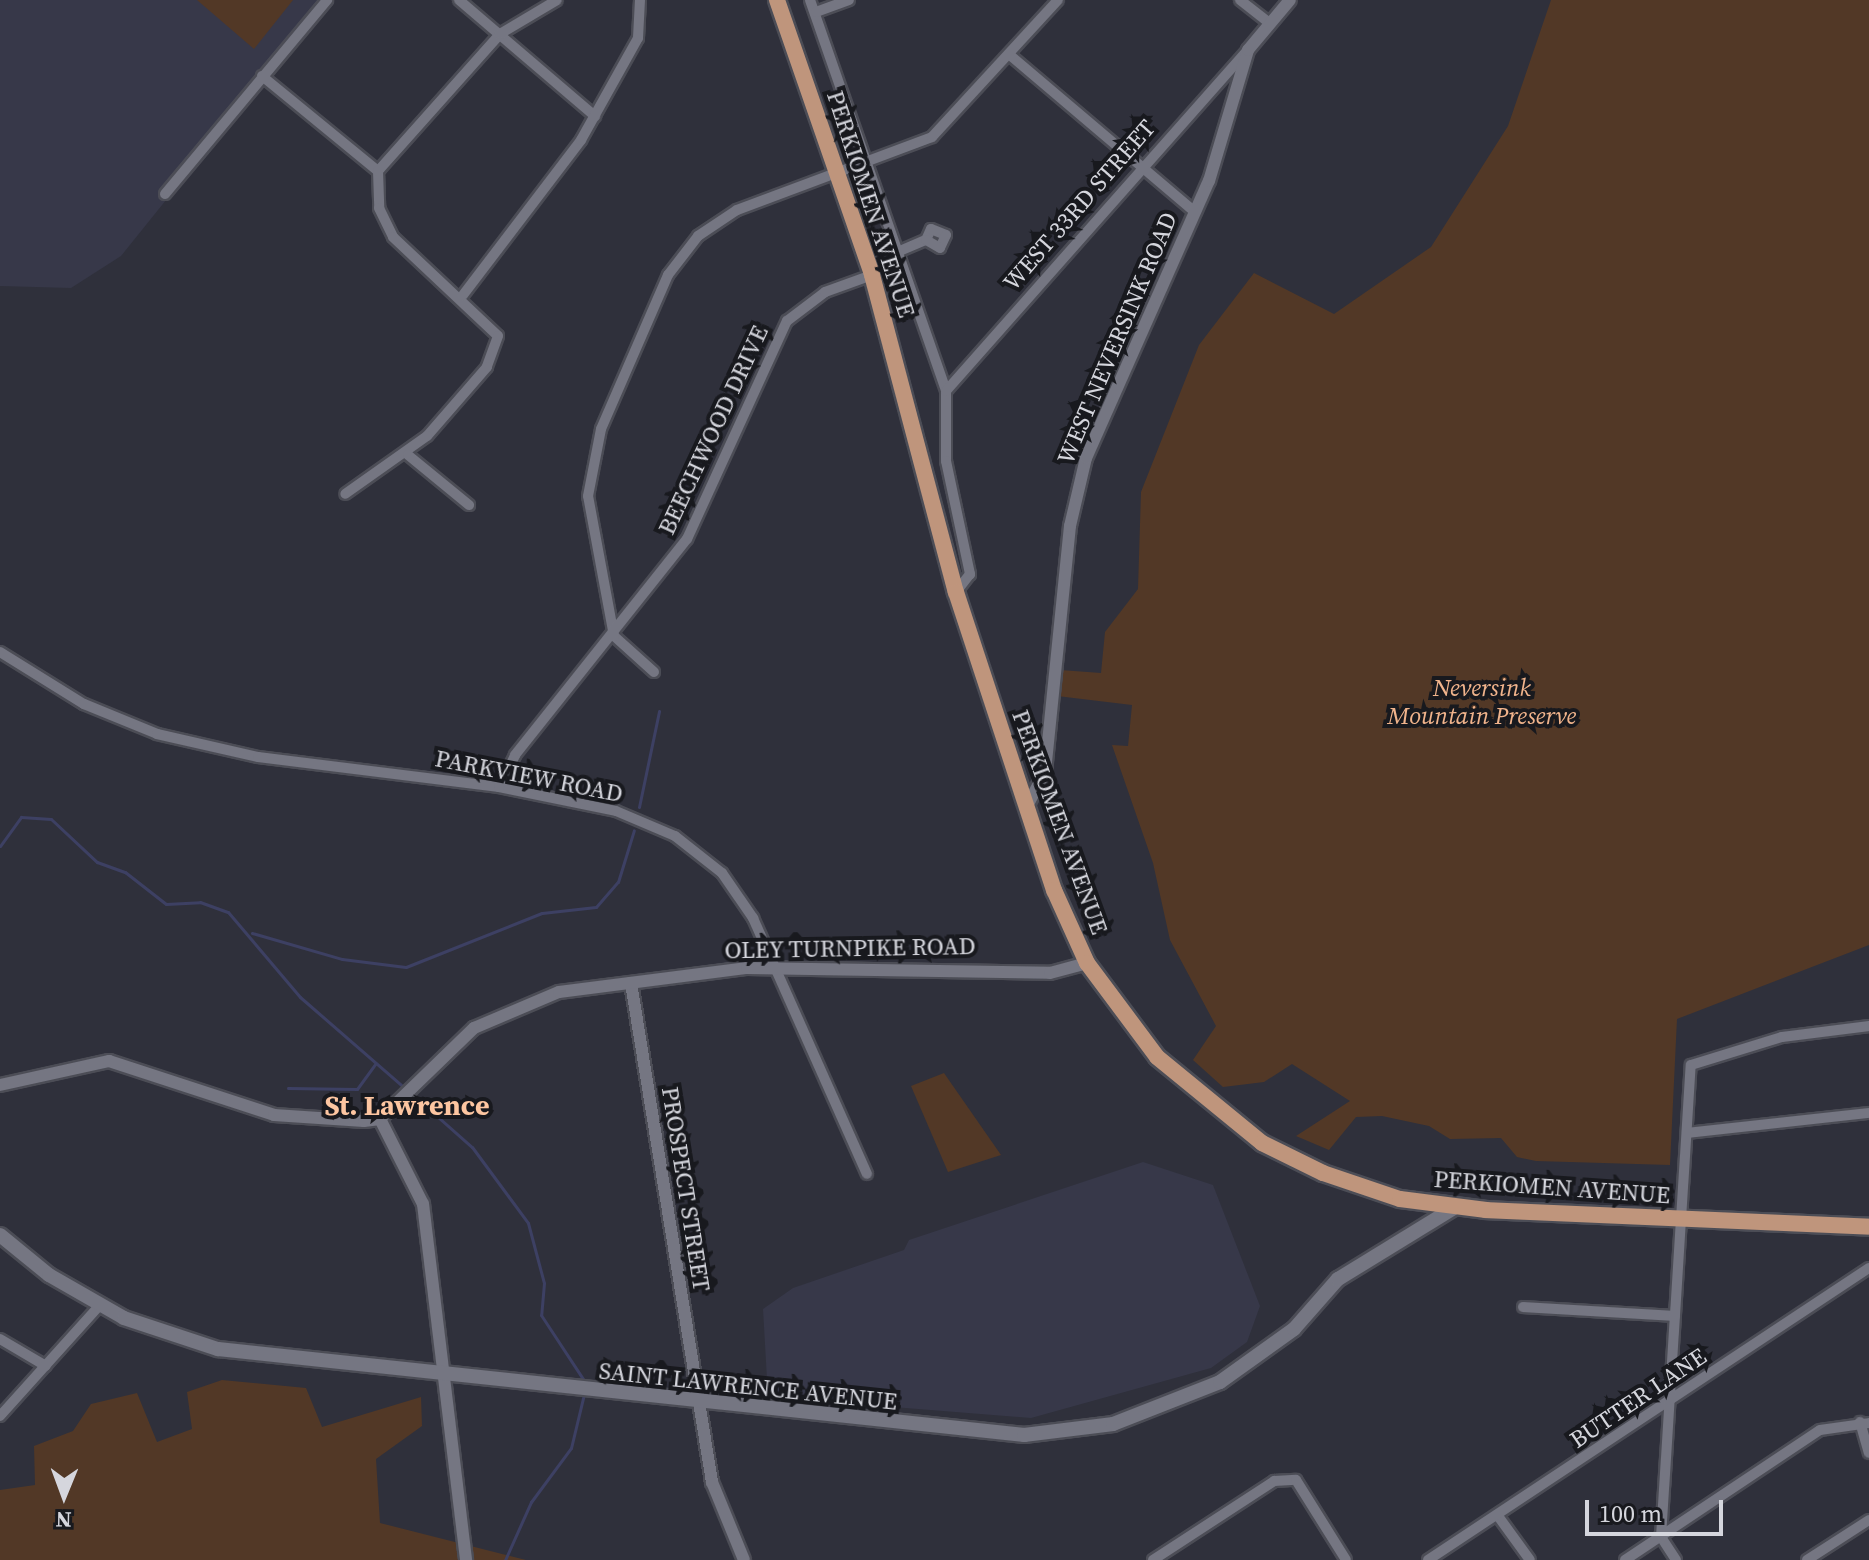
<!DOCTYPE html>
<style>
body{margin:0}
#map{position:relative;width:1869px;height:1560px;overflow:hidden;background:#2f303b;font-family:"Source Serif 4",serif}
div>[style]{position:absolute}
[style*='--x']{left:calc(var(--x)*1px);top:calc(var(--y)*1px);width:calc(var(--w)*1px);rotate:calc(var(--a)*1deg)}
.built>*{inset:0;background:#373849}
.green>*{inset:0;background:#523826}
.stream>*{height:3px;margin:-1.5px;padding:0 1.5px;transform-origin:1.5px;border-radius:1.5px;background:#3d4063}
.roads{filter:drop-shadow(2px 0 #4c4d56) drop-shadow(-2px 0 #4c4d56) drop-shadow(0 2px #4c4d56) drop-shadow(0 -2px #4c4d56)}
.minor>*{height:10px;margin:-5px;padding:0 5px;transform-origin:5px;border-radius:5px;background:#757682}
.tertiary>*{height:12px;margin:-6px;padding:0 6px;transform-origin:6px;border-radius:6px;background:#757682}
.secondary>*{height:14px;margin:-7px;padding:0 7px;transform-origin:7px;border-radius:7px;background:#757682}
.primary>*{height:16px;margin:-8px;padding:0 8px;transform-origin:8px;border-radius:8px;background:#bf957c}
span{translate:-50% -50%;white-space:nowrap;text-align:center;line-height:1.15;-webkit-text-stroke:8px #18191e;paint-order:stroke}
.street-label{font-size:24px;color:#d5d6dd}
.park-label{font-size:24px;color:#f1b48c;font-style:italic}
.quarter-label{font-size:28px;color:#fdc6a1;font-weight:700}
.north{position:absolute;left:24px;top:1456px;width:80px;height:80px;-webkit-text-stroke:6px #18191e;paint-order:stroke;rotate:181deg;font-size:22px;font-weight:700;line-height:32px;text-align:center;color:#d5d6dd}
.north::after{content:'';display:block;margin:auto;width:28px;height:36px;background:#d5d6dd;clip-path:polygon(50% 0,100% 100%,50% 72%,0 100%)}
.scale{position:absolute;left:1585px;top:1500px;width:138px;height:36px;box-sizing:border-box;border:4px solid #d5d6dd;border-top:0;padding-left:10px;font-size:24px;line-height:28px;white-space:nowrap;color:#d5d6dd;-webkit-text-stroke:6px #18191e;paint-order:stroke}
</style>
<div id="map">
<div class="built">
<i style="clip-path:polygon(0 0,327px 0,121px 256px,71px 288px,0 286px)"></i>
<i style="clip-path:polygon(1143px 1162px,1213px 1185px,1260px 1306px,1247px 1342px,1211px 1368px,1031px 1418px,768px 1397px,763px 1309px,793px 1288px,904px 1250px,909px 1240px)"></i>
</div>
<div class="green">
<i style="clip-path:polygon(197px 0,293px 0,254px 49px)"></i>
<i style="clip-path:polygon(1551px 0,1869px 0,1869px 945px,1677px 1019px,1670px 1165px,1536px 1161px,1517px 1157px,1501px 1138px,1450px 1139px,1429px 1126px,1382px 1116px,1356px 1117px,1329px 1150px,1296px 1136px,1350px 1101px,1292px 1064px,1264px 1082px,1223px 1087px,1193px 1060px,1216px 1026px,1170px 940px,1153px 863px,1112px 745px,1128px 746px,1132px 705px,1057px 696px,1060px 670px,1101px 673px,1105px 632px,1138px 589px,1141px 492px,1199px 345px,1254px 273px,1334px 314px,1431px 247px,1508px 126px)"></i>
<i style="clip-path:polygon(944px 1073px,1001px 1155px,948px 1172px,911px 1086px)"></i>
<i style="clip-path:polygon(222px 1380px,306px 1388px,322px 1427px,421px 1397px,422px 1426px,376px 1459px,380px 1523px,526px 1560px,0 1560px,0 1490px,35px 1485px,34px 1446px,73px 1431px,91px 1404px,137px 1393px,157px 1442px,192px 1429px,187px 1392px)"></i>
</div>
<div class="stream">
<i style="--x:639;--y:807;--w:98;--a:-78.2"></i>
<i style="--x:0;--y:846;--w:36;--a:-54"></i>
<i style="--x:21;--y:817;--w:30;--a:4"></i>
<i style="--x:51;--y:819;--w:63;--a:43.1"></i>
<i style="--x:97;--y:862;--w:30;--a:20"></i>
<i style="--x:125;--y:872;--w:52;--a:38"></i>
<i style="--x:166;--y:904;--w:34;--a:-3"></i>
<i style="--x:200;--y:902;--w:30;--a:20"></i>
<i style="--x:228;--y:912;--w:111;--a:49.7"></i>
<i style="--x:300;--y:997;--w:140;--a:41"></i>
<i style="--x:252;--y:933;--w:94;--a:16.1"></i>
<i style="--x:342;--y:959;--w:64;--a:7.1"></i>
<i style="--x:406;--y:967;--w:146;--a:-21.7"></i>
<i style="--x:542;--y:913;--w:54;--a:-6.3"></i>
<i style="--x:596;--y:907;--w:33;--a:-49"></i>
<i style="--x:618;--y:882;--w:54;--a:-72.9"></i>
<i style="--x:288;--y:1088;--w:69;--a:0.8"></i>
<i style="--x:357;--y:1089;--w:32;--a:-54"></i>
<i style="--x:412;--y:1094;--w:80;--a:41.5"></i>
<i style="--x:472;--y:1147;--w:94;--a:53.6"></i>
<i style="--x:528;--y:1223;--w:62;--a:75.1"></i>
<i style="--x:544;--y:1283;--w:32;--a:95"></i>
<i style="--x:541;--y:1315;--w:80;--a:56.7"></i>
<i style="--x:505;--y:1560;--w:64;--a:-65.9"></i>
<i style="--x:531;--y:1502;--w:67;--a:-53.5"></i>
<i style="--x:571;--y:1448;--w:56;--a:-76.5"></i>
</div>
<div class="roads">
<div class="minor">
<i style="--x:459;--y:0;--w:179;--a:40.5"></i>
<i style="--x:810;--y:0;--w:414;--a:70.8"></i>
<i style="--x:946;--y:391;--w:70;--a:90"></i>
<i style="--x:946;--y:461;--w:116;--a:78"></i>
<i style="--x:970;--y:574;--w:23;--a:128"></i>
<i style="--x:1240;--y:0;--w:36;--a:38"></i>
<i style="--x:816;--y:12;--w:35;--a:-20"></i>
<i style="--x:1011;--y:56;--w:241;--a:40.3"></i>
<i style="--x:262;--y:76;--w:150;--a:39.3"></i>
<i style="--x:378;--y:171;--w:37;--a:88"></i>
<i style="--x:379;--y:208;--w:32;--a:64"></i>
<i style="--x:393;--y:237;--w:144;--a:43.3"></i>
<i style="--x:498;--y:336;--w:33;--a:110"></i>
<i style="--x:487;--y:367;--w:91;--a:131"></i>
<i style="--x:427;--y:436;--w:100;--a:144.7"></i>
<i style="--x:378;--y:171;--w:183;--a:-48.3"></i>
<i style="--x:500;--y:34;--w:66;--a:-30.8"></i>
<i style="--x:165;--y:194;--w:253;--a:-50.1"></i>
<i style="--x:895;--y:253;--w:34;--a:-23"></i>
<i style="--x:926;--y:240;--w:12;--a:-66"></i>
<i style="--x:931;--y:229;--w:16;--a:22"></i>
<i style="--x:946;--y:235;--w:14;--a:115"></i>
<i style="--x:940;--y:248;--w:16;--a:-150"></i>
<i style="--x:463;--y:295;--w:195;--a:-52.7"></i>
<i style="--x:581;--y:140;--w:117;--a:-60.8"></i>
<i style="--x:638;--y:38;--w:38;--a:-87"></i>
<i style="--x:946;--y:391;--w:456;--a:-48.5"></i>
<i style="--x:408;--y:455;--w:79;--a:39.3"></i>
<i style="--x:0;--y:652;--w:99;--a:31.8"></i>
<i style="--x:84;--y:704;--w:79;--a:22.3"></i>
<i style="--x:157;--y:734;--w:104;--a:12.8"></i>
<i style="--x:258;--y:757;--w:243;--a:7.1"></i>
<i style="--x:499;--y:787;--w:119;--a:11.6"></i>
<i style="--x:616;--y:811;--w:64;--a:23"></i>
<i style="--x:675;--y:836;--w:60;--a:38.2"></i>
<i style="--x:722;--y:873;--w:55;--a:55.4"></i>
<i style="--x:753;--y:918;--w:280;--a:66"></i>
<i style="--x:654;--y:672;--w:54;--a:-138"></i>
<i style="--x:614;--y:636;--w:142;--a:-100.5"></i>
<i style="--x:588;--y:496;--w:68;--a:-79"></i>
<i style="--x:601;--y:429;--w:168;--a:-66.5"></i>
<i style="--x:668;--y:275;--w:49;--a:-52.4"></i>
<i style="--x:698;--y:236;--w:47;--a:-33.7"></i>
<i style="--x:737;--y:210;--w:208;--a:-20.5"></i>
<i style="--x:932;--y:137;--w:186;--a:-47.4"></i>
<i style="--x:499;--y:787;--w:36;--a:-63"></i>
<i style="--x:515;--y:755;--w:276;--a:-51.5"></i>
<i style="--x:687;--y:539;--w:240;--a:-65.4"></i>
<i style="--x:787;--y:321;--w:48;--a:-37.3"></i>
<i style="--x:825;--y:292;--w:50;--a:-19.9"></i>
<i style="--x:1687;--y:1133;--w:183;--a:-6.3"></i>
<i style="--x:1523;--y:1307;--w:152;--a:3.4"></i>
<i style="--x:0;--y:1339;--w:53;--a:30.4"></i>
<i style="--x:0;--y:1416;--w:149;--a:-48"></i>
<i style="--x:1860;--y:1422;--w:32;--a:74"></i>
<i style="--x:1498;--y:1516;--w:54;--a:54"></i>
<i style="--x:1153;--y:1560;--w:145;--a:-33.1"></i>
<i style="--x:1274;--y:1481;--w:22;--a:-3"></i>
<i style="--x:1296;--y:1480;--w:94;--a:58"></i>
<i style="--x:1428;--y:1560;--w:529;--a:-33.51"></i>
<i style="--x:1625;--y:1560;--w:234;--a:-33.7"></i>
<i style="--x:1820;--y:1430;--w:49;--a:-8.1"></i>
<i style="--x:1676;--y:1560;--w:27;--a:-123"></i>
<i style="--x:1661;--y:1537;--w:473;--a:-86.4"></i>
<i style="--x:1691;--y:1065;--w:95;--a:-17.1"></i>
<i style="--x:1782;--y:1037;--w:88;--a:-7.2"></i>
<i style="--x:1807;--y:1560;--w:74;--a:-32.8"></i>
</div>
<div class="tertiary">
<i style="--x:1027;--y:806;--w:38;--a:-62"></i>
<i style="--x:1045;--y:772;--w:247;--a:-84.2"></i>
<i style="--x:1070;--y:526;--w:70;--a:-76.8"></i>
<i style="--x:1086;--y:458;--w:303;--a:-66.1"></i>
<i style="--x:1209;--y:181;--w:137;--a:-73.4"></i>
<i style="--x:1248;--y:50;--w:65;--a:-50"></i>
<i style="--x:631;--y:983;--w:506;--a:80.78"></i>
<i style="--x:712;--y:1482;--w:84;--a:67.7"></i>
<i style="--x:0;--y:1085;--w:112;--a:-12.4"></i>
<i style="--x:109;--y:1061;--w:174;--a:18.1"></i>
<i style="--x:274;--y:1115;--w:90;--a:3.8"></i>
<i style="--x:364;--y:1121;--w:16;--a:-7"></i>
<i style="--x:380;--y:1119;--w:131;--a:-44.1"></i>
<i style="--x:474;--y:1028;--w:92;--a:-23"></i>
<i style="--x:559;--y:992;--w:190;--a:-7.3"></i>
<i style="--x:747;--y:968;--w:303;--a:0.9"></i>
<i style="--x:1050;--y:973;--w:38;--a:-15"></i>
<i style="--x:380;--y:1119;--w:95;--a:63.2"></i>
<i style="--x:423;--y:1204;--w:359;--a:83.1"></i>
</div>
<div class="secondary">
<i style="--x:0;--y:1235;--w:63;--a:39.2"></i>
<i style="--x:49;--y:1275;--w:86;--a:29.8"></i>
<i style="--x:124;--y:1318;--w:99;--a:18.3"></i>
<i style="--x:218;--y:1349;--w:811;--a:6.09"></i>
<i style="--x:1024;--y:1435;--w:90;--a:-7"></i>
<i style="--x:1113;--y:1424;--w:115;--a:-21.4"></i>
<i style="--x:1220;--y:1382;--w:91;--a:-35.6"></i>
<i style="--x:1294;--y:1329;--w:67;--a:-48.7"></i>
<i style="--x:1338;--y:1279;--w:136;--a:-31.5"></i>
</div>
<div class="primary">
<i style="--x:777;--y:0;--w:291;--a:70.9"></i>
<i style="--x:872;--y:275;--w:328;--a:75.2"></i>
<i style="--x:956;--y:592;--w:314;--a:71.8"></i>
<i style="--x:1054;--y:890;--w:80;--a:65.7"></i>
<i style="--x:1087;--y:963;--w:117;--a:53.3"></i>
<i style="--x:1157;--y:1057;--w:136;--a:39.3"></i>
<i style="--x:1262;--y:1143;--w:68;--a:26.2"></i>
<i style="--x:1323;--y:1173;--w:81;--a:18.7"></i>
<i style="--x:1400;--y:1199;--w:87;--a:7.3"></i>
<i style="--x:1486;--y:1210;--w:383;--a:2.5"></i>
</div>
</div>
<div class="street-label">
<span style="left:871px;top:204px;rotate:72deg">PERKIOMEN AVENUE</span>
<span style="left:1079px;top:205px;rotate:-49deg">WEST 33RD STREET</span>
<span style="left:1117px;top:338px;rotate:-67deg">WEST NEVERSINK ROAD</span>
<span style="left:713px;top:430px;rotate:-65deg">BEECHWOOD DRIVE</span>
<span style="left:529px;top:776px;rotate:11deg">PARKVIEW ROAD</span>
<span style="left:1060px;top:822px;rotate:70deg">PERKIOMEN AVENUE</span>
<span style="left:850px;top:948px;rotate:-1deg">OLEY TURNPIKE ROAD</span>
<span style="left:1552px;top:1187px;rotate:4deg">PERKIOMEN AVENUE</span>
<span style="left:686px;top:1189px;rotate:81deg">PROSPECT STREET</span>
<span style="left:748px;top:1386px;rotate:6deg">SAINT LAWRENCE AVENUE</span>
<span style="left:1638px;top:1398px;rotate:-34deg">BUTTER LANE</span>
</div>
<div class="park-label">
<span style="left:1482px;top:702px">Neversink<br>Mountain Preserve</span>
</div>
<div class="quarter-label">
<span style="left:407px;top:1105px">St. Lawrence</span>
</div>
<div class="north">N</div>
<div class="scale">100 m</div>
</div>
